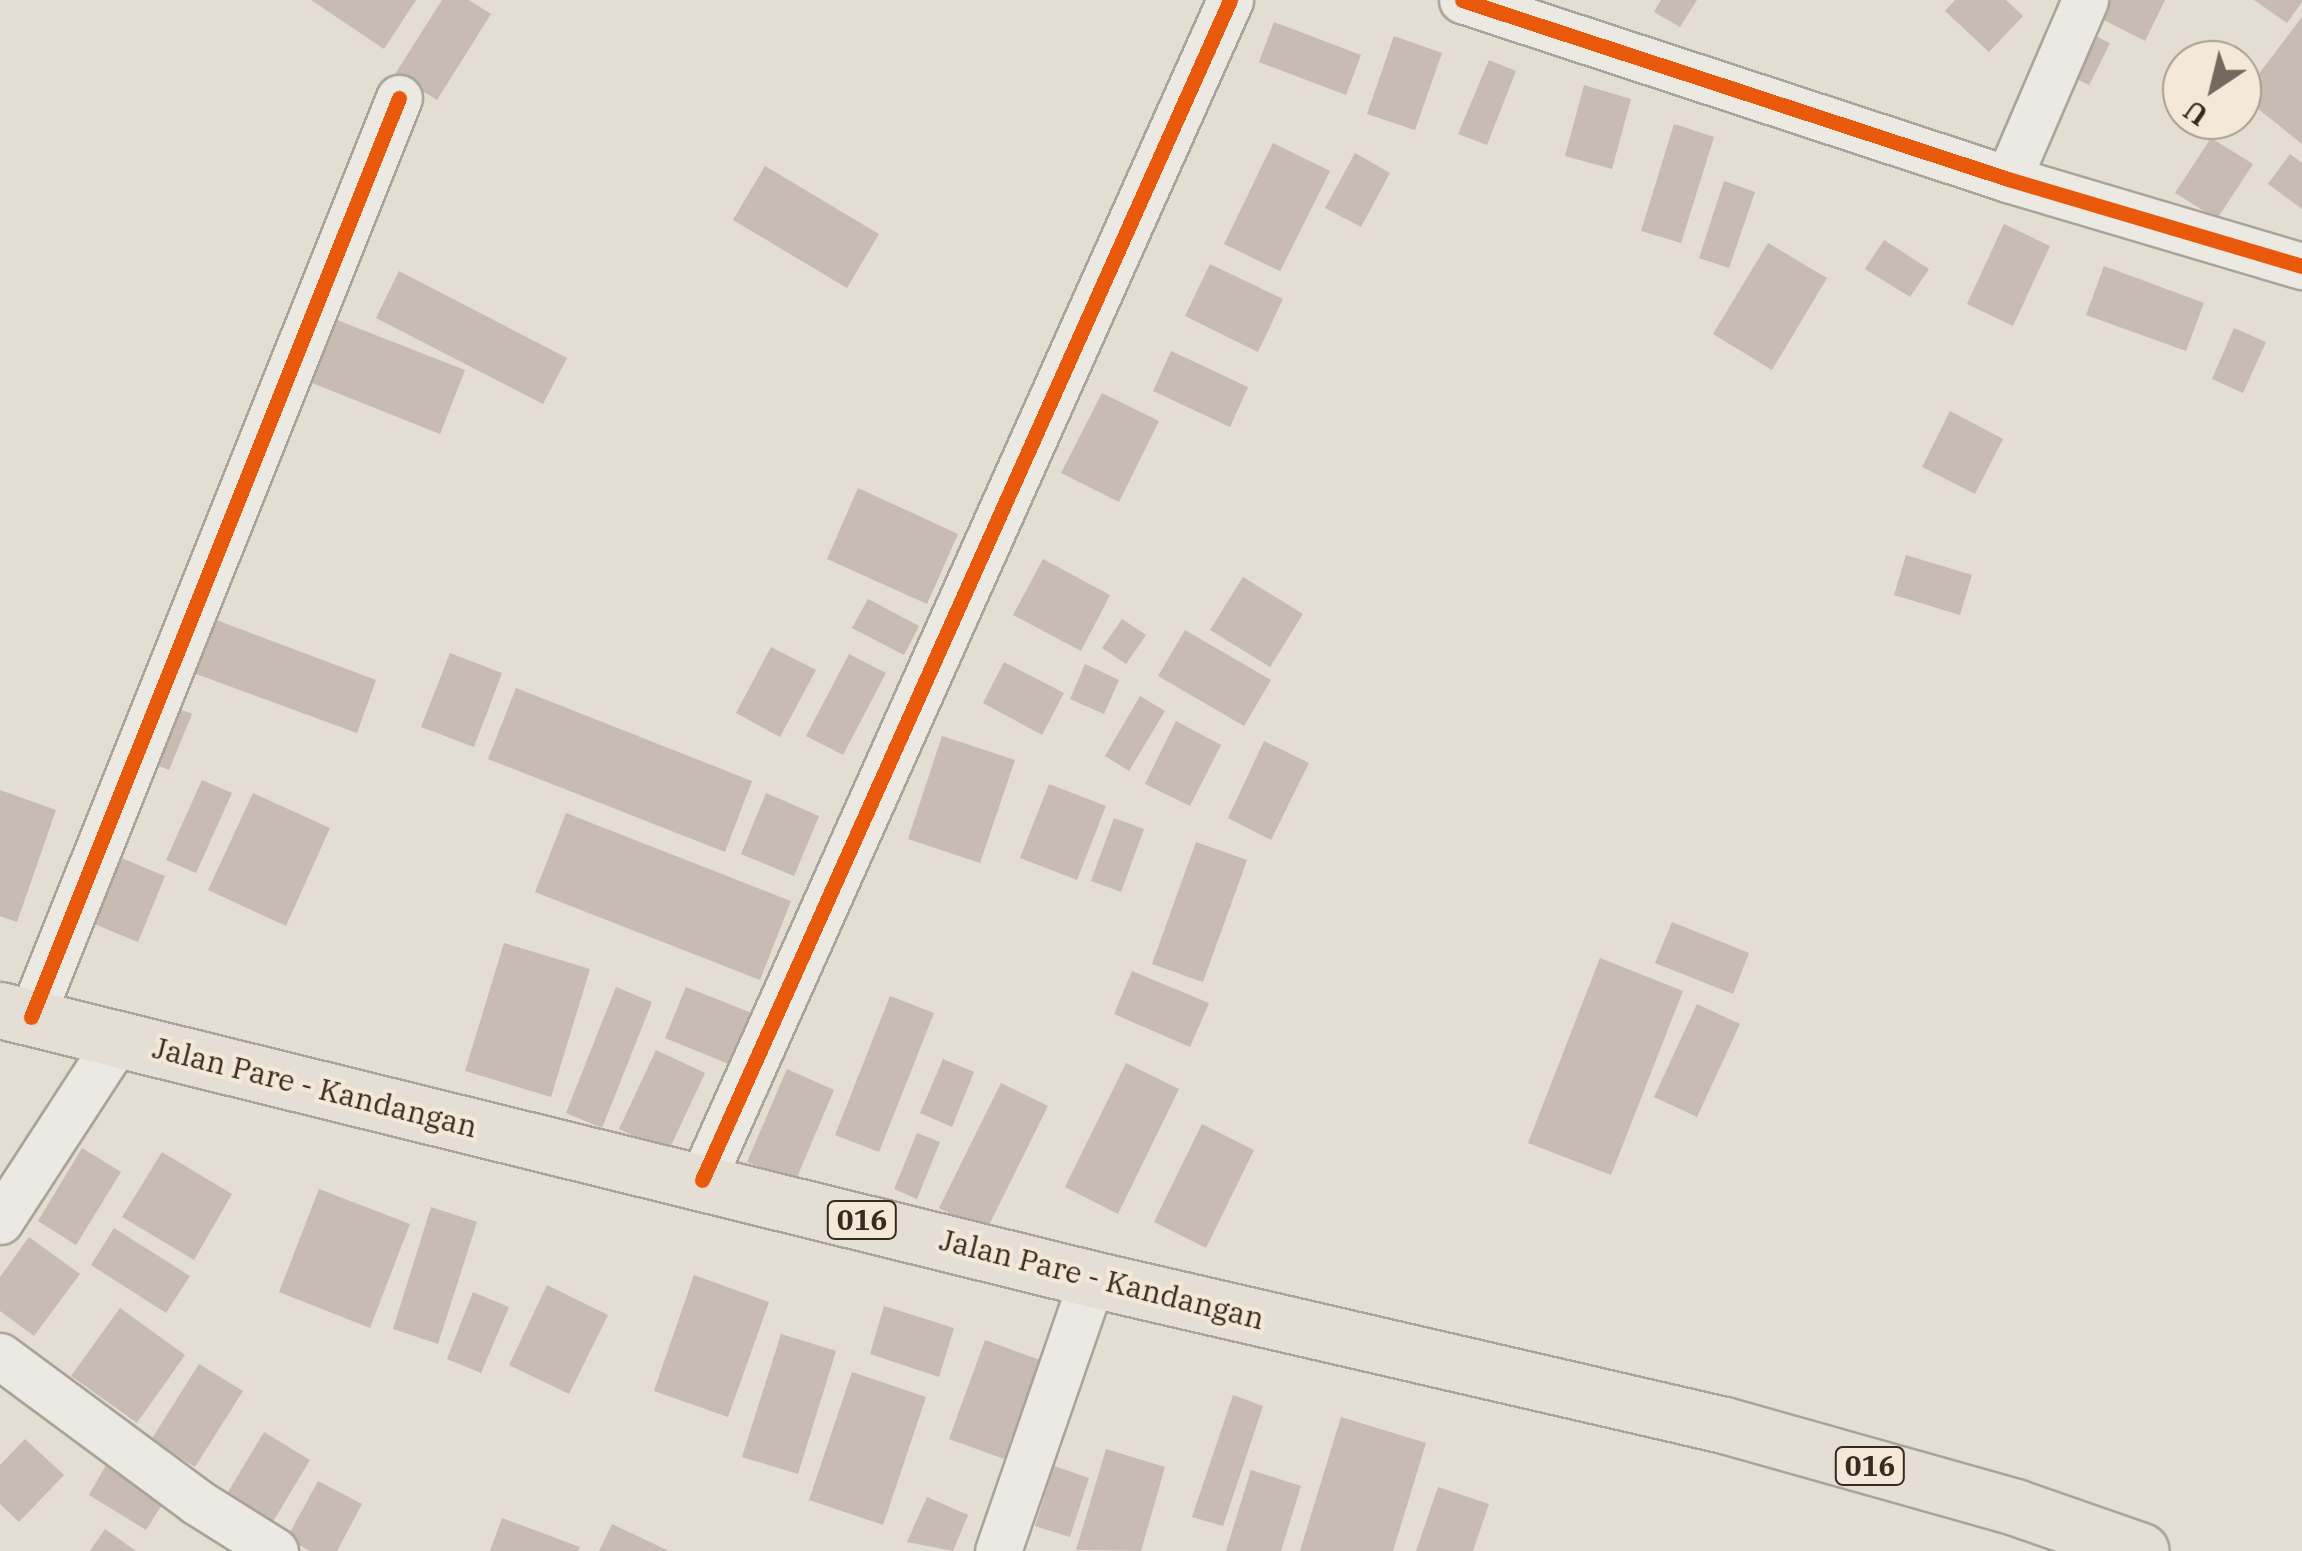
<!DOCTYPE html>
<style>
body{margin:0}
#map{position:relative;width:2302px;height:1551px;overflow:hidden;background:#e4ddd1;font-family:"IBM Plex Serif",serif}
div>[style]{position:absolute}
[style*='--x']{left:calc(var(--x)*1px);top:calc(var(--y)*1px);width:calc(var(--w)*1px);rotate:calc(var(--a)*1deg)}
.building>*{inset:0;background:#c8bbb2}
.roads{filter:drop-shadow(2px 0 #aaa399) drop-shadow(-2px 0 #aaa399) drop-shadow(0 2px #aaa399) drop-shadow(0 -2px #aaa399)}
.minor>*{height:45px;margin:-22.5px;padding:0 22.5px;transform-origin:22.5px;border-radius:22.5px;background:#ece9e2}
.primary>*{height:55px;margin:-27.5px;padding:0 27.5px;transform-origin:27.5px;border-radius:27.5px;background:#e4ded4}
.cycleway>*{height:15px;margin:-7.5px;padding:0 7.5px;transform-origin:7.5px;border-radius:7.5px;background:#e8590c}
span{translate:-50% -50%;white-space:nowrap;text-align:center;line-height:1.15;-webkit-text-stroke:8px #f4e9d8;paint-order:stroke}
.shield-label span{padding:2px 8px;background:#f4e9d8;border:2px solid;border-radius:8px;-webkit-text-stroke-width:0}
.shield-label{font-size:28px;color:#392a21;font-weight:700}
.street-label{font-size:30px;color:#392a21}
.north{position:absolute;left:2162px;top:40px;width:100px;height:100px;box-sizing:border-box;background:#f4e9d8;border:2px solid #a99d8f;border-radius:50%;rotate:215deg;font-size:28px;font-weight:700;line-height:40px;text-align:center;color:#392a21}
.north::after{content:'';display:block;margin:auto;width:35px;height:45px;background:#75695f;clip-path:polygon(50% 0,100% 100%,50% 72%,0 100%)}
</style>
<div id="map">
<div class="building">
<i style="clip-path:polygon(311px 0,416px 0,384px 49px)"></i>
<i style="clip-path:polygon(442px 0,469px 0,491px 14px,437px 100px,395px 74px)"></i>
<i style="clip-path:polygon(1661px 0,1697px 0,1680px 27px,1654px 12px)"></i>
<i style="clip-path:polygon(1955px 0,2006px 0,2023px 16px,1989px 52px,1945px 11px)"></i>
<i style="clip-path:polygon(2109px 0,2165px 0,2145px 41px,2100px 18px)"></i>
<i style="clip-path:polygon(2254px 0,2302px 0,2302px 2px,2287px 23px)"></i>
<i style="clip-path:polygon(2302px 17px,2302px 144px,2242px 96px)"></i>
<i style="clip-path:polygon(1274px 22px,1361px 55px,1346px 95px,1259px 62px)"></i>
<i style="clip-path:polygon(2083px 30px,2110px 43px,2089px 85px,2062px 72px)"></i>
<i style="clip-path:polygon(1394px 36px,1442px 53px,1415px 130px,1367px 114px)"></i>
<i style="clip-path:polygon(1489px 60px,1516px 71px,1487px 145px,1458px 134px)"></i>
<i style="clip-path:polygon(1584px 85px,1631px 99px,1612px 169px,1565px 156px)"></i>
<i style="clip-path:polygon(1674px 124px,1714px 137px,1681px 243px,1641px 231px)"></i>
<i style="clip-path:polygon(2211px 138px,2253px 164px,2217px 219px,2175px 193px)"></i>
<i style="clip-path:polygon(1273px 143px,1330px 171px,1280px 271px,1224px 244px)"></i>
<i style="clip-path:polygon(1355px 153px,1390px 173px,1361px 227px,1325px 208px)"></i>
<i style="clip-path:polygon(2290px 154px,2302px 163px,2302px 209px,2268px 184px)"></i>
<i style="clip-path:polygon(765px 166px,879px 234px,847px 288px,733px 220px)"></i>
<i style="clip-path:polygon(1724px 181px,1755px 192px,1729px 268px,1699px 258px)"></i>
<i style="clip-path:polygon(2004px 224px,2050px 246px,2013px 326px,1967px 304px)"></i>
<i style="clip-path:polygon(1884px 240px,1929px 269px,1910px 297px,1865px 269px)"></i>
<i style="clip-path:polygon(1768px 243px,1827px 278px,1772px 370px,1713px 334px)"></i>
<i style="clip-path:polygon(1210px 264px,1283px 299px,1258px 352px,1185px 316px)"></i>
<i style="clip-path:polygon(2104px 266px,2204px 303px,2186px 351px,2086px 315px)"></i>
<i style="clip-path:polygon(399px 271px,567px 358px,543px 404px,376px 318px)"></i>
<i style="clip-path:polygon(332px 318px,465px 370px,440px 434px,307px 381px)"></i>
<i style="clip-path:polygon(2234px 328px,2266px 342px,2243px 393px,2212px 379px)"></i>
<i style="clip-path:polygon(1171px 351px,1248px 387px,1230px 427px,1153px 391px)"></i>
<i style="clip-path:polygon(1102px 393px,1159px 421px,1119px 502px,1061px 473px)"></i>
<i style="clip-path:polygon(1950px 411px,2003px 439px,1975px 494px,1922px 467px)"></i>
<i style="clip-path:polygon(858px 488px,958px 534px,927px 604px,827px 559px)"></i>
<i style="clip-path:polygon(1906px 555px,1972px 575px,1960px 615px,1894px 595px)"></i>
<i style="clip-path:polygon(1043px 559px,1110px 595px,1081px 651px,1013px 615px)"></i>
<i style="clip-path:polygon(1243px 577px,1303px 614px,1270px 667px,1210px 630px)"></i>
<i style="clip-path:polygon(868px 599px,919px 626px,904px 655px,852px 628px)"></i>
<i style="clip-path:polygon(211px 618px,376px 680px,357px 733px,191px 672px)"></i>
<i style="clip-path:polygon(1122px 619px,1146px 635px,1126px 664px,1102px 648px)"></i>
<i style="clip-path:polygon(1185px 630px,1271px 680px,1244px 726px,1158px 676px)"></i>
<i style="clip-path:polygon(771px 647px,816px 670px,780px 737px,736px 713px)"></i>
<i style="clip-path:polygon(450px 653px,502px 673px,474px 747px,421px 727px)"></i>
<i style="clip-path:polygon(849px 654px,886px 673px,843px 755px,806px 736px)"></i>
<i style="clip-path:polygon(1004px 662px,1064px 693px,1042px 735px,983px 703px)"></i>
<i style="clip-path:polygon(1085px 664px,1119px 680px,1104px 714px,1070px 699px)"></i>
<i style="clip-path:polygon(516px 688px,752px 781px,725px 852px,488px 759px)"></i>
<i style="clip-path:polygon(1140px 696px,1165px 711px,1129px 771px,1105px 756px)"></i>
<i style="clip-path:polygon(172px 706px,192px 714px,169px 770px,150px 762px)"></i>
<i style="clip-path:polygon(1176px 721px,1221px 745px,1190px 806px,1145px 784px)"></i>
<i style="clip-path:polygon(942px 736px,1015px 760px,980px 863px,908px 839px)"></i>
<i style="clip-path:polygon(1264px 741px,1309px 763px,1271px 840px,1228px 818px)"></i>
<i style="clip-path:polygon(202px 780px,232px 793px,196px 873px,166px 860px)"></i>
<i style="clip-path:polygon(1049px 784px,1106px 806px,1077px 880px,1020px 858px)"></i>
<i style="clip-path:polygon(0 790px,56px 810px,17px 922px,0 916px)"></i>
<i style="clip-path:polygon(253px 793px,330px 828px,286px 926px,208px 890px)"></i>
<i style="clip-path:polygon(766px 793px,819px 816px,794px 876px,741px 854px)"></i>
<i style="clip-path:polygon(566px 813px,791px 901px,760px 980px,535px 892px)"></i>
<i style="clip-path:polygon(1114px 818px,1144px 829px,1121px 892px,1091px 881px)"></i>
<i style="clip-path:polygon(1196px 842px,1247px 860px,1203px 982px,1152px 964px)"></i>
<i style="clip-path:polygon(119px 857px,165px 876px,138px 942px,92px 923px)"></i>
<i style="clip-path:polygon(1672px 922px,1749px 953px,1733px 994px,1655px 963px)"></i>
<i style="clip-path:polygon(504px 943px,590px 969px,551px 1097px,465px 1071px)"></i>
<i style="clip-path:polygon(1600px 958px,1683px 991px,1611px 1175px,1528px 1143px)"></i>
<i style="clip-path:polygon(1132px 971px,1209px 1003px,1190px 1047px,1114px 1014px)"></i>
<i style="clip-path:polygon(616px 987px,652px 1002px,602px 1128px,566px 1113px)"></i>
<i style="clip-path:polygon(686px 987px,762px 1017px,741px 1069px,665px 1038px)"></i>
<i style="clip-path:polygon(890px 996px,934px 1013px,879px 1152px,835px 1135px)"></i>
<i style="clip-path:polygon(1697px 1004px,1740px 1024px,1697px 1117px,1654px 1097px)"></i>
<i style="clip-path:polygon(656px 1050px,705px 1073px,668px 1152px,619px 1129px)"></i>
<i style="clip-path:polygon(943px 1059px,974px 1072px,952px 1127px,920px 1113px)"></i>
<i style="clip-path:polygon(1126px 1063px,1179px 1089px,1118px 1214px,1065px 1187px)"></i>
<i style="clip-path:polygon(787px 1069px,834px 1090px,795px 1182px,747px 1162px)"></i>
<i style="clip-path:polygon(1001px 1083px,1048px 1106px,986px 1231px,939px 1208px)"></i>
<i style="clip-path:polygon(1202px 1124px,1254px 1150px,1206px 1248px,1154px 1222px)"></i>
<i style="clip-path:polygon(917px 1133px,940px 1142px,917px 1199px,894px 1189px)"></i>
<i style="clip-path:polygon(82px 1148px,121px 1172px,76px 1245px,38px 1221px)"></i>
<i style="clip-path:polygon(162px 1152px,232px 1194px,194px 1260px,122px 1217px)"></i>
<i style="clip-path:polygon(319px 1189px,410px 1224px,370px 1328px,279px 1292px)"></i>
<i style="clip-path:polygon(431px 1207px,477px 1222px,438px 1344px,393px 1329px)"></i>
<i style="clip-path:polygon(114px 1228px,190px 1276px,166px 1313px,91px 1265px)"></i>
<i style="clip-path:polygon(29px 1237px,80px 1274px,34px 1336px,0 1311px,0 1277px)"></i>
<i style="clip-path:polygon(694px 1275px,769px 1302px,728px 1417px,654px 1391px)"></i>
<i style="clip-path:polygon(547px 1285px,608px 1315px,569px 1394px,509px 1365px)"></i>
<i style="clip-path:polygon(473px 1292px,509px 1307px,481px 1373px,447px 1359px)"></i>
<i style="clip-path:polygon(884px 1306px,954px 1328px,939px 1377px,870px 1354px)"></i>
<i style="clip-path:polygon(120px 1308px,185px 1355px,137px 1423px,71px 1376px)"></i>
<i style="clip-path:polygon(781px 1334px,836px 1351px,798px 1474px,742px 1457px)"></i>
<i style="clip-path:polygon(985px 1340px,1040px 1360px,1004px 1459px,949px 1439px)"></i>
<i style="clip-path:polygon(199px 1364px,243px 1391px,195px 1467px,151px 1440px)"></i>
<i style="clip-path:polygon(852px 1372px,926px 1397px,883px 1525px,809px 1500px)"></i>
<i style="clip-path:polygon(1233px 1395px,1263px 1406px,1223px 1526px,1192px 1517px)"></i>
<i style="clip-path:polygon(1341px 1417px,1426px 1443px,1393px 1551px,1300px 1551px)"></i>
<i style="clip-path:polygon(264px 1432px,310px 1460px,268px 1530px,222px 1502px)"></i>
<i style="clip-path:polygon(25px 1439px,64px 1475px,19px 1522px,0 1504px,0 1465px)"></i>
<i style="clip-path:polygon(1106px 1449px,1165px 1467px,1141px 1551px,1076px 1550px)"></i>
<i style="clip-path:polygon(106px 1465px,165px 1500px,146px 1530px,89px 1495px)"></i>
<i style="clip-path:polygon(1054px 1466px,1089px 1478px,1070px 1537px,1035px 1526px)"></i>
<i style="clip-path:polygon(1251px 1470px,1301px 1486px,1281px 1551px,1226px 1551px)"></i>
<i style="clip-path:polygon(318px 1481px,362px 1504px,337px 1551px,310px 1551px,287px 1538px)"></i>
<i style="clip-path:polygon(1438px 1487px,1489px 1504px,1473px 1551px,1416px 1551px)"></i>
<i style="clip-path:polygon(927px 1497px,968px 1515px,953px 1551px,907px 1542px)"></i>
<i style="clip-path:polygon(502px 1518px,580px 1547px,578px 1551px,490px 1551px)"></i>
<i style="clip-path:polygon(612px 1524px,669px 1551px,599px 1551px)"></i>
<i style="clip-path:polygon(105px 1529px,136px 1551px,90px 1551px)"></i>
</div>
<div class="roads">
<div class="minor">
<i style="--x:1462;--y:0;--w:575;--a:18.15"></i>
<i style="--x:2008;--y:179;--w:307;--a:16.5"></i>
<i style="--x:2008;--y:179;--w:195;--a:-66.7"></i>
<i style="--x:31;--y:1017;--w:990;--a:-68.18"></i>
<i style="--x:702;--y:1180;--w:1293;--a:-65.89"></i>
<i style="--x:0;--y:1221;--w:217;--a:-57"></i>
<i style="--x:0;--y:1356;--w:245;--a:36.5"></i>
<i style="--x:197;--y:1502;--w:92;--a:32.1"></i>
<i style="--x:998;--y:1551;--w:288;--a:-70.9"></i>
</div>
<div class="primary">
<i style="--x:0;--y:1010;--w:1125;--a:13.84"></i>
<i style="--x:1092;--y:1279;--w:649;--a:13.01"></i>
<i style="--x:1724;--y:1425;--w:302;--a:15.7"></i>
<i style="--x:2015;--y:1507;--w:133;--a:19.2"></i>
</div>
</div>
<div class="cycleway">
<i style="--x:1462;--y:0;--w:575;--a:18.15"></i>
<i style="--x:2008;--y:179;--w:307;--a:16.5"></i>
<i style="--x:31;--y:1017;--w:990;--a:-68.18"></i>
<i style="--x:702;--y:1180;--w:1293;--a:-65.89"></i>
</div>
<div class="shield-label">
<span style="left:862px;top:1220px">016</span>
<span style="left:1870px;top:1466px">016</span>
</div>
<div class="street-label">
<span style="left:315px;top:1087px;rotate:14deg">Jalan Pare - Kandangan</span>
<span style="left:1102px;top:1279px;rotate:14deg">Jalan Pare - Kandangan</span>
</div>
<div class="north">U</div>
</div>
